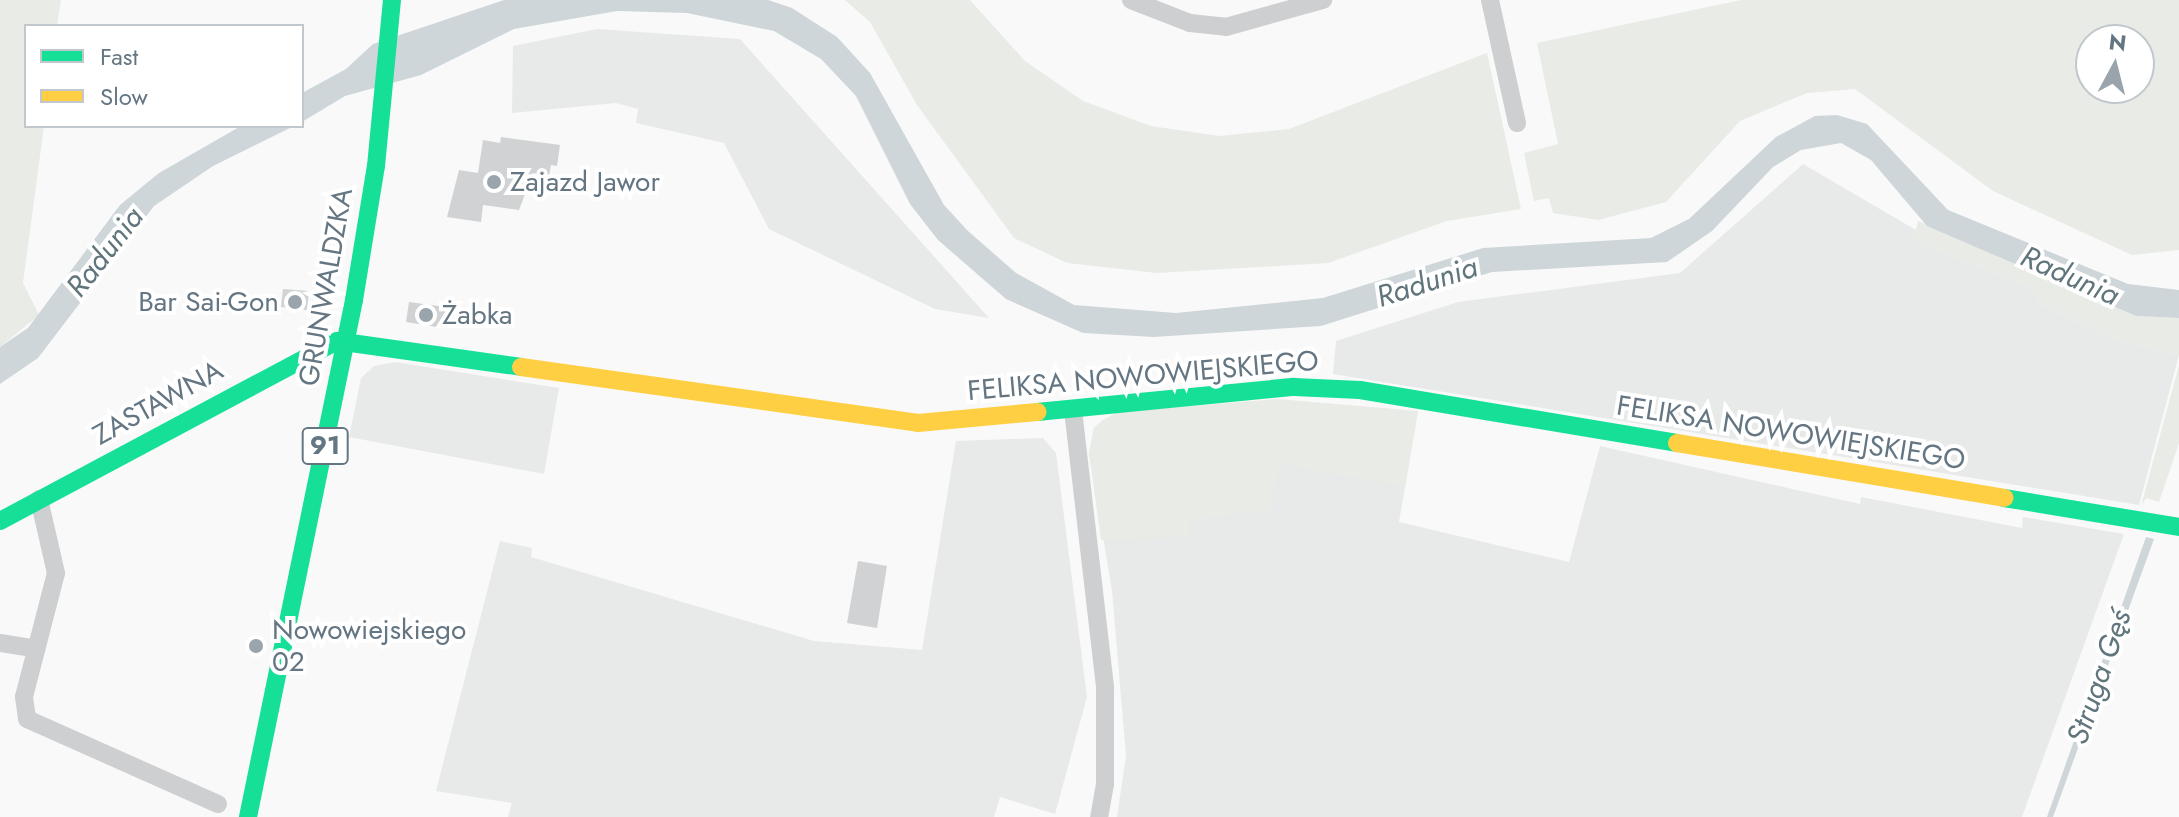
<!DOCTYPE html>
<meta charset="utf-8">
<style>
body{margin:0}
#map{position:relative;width:2179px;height:817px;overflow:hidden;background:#f9f9f9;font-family:Jost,sans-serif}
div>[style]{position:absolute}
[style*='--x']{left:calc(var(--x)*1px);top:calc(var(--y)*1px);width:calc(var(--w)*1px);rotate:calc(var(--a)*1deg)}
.built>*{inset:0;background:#e8e9e9}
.green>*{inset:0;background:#e8ebe6}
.water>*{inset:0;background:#ced6d9}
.building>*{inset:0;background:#d0d2d3}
.street>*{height:18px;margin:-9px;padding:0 9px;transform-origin:9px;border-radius:9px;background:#cecfd0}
.fast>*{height:18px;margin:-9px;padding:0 9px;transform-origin:9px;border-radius:9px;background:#16e098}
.slow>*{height:18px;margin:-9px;padding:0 9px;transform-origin:9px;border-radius:9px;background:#ffcf43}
.dots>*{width:22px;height:22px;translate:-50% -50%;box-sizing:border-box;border:4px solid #fff;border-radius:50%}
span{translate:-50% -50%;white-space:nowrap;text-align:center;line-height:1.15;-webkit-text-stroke:8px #fff;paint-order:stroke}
.shield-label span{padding:2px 6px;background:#fff;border:2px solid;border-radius:6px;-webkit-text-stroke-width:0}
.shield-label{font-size:26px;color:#657683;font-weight:700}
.poi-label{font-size:28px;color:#657683}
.left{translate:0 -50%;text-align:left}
.right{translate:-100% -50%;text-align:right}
.street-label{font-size:28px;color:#657683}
.water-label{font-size:30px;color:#60757c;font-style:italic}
.legend{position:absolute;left:24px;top:24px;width:280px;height:104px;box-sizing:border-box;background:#fff;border:2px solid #c1c8cd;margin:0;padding:10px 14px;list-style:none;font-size:24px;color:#657683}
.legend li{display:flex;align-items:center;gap:16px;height:40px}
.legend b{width:40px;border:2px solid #c1c8cd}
.north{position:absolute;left:2075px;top:24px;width:80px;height:80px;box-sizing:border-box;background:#fff;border:2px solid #c1c8cd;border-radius:50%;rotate:7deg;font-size:22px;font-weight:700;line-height:32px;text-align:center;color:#657683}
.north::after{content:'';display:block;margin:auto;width:28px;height:36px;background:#99a4ac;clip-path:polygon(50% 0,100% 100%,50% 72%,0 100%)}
</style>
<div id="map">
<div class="built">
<i style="clip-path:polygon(597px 29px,740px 39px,989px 318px,935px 309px,769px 229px,724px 143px,636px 123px,638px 109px,616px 103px,512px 113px,513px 46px)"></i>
<i style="clip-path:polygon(1803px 164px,1916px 230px,1914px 241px,2027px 286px,2042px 304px,2111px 338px,2179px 355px,2139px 505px,1333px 374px,1336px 341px,1458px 302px,1680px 273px)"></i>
<i style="clip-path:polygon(395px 362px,559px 388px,544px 474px,349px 437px,361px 378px,374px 366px)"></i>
<i style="clip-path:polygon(1418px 411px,1399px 522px,1569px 562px,1600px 446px,1860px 504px,1861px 497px,2022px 528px,2023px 517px,2124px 534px,2022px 817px,1117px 817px,1126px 756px,1112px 591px,1089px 453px,1094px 428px,1103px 420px)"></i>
<i style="clip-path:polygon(1043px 438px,1056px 453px,1087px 697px,1055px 814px,1000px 797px,994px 817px,508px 817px,512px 803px,436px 791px,500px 541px,532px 548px,531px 557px,814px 641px,922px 650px,956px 441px)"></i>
</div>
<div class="green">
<i style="clip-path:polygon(0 0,61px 0,57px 26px,26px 26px,26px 126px,44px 126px,23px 283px,39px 315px,0 347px)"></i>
<i style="clip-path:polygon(845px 0,970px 0,1025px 61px,1083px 101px,1151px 126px,1219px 136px,1289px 129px,1487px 53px,1521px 209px,1447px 221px,1328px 263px,1157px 273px,1067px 263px,1014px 238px,917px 105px,870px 22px)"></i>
<i style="clip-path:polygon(evenodd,1741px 0,2179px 0,2179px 250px,2132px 255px,1993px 191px,1855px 89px,1807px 93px,1740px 121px,1666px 202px,1598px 220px,1553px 213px,1549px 198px,1534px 201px,1524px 153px,1558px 144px,1537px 43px,1741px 0,2091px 40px,2139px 40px,2139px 88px,2091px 88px,2091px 40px)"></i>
<i style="clip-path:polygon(1918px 221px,2136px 316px,2179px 318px,2179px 355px,2111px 338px,2042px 304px,2027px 286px,1913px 241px)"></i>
<i style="clip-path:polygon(2179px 365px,2179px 443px,2159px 502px,2146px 498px,2141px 506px)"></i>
<i style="clip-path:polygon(1277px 399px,1418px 411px,1405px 487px,1281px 464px,1270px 509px,1188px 521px,1190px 537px,1101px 540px,1089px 453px,1094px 428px,1103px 420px,1118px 412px)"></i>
</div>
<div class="water">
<i style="clip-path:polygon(504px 0,768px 0,792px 8px,837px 37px,870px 73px,944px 205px,968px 231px,1016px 273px,1074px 305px,1176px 313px,1323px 298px,1483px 248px,1651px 238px,1689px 219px,1776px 137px,1815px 116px,1837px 115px,1867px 124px,1948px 210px,2128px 284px,2179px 290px,2179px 318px,2136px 316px,1927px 226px,1871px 160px,1841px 143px,1801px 150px,1773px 167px,1712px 231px,1667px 262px,1492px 272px,1321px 326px,1154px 337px,1083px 333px,1006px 299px,938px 240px,910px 204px,856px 96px,821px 59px,774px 31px,687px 13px,617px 11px,514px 29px,421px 75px,345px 96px,302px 122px,302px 93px,346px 69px,373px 44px)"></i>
<i style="clip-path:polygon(241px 126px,294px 126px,213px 166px,154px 206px,38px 358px,0 384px,0 347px,28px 328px,120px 205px,159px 173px)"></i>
<i style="clip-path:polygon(2146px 537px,2154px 539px,2053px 817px,2047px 817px)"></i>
</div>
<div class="building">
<i style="clip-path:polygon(501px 137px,560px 145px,557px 166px,551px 165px,549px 176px,533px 173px,519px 210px,483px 205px,481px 222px,447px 217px,459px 170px,478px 173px,483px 140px,500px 143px)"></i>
<i style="clip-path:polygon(283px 289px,309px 291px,307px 310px,281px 307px)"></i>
<i style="clip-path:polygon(409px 302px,446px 307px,443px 328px,406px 322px)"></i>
<i style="clip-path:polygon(858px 561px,887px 566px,877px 628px,847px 623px)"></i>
</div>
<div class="street">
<i style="--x:1131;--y:0;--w:63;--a:21.3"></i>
<i style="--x:1190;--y:23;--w:36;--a:6"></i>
<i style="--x:1226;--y:27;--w:101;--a:-15.6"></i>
<i style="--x:1490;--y:0;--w:126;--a:77.6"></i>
<i style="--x:1073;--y:410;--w:280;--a:83.4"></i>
<i style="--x:1105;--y:688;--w:96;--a:90"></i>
<i style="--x:1105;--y:784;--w:34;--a:100"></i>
<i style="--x:39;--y:499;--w:76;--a:77.1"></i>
<i style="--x:56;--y:573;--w:128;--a:104.5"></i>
<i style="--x:24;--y:697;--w:22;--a:82"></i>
<i style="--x:27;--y:719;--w:209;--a:24"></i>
<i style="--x:0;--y:643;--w:36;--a:9"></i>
</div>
<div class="fast">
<i style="--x:1037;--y:412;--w:258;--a:-5.6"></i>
<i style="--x:1294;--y:387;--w:66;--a:2.6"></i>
<i style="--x:1360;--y:390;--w:321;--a:9.5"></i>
<i style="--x:2004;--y:498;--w:177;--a:9.4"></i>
<i style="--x:0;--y:521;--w:382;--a:-28.1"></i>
<i style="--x:337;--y:341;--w:186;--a:8"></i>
<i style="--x:248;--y:817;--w:528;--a:-78.41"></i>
<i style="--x:354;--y:300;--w:136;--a:-80.7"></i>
<i style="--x:376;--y:166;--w:167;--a:-84.5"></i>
</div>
<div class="slow">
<i style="--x:521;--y:367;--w:401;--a:8"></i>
<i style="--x:918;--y:423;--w:120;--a:-5.3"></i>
<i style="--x:1677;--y:443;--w:332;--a:9.5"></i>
</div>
<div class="dots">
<i style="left:494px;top:182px;background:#99a4ac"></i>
<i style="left:295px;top:302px;background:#99a4ac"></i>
<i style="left:426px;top:315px;background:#99a4ac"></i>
<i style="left:256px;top:646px;background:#99a4ac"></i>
</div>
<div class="shield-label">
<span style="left:325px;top:446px">91</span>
</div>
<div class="poi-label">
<span class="left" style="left:510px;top:182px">Zajazd Jawor</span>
<span class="right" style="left:279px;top:302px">Bar Sai-Gon</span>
<span class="left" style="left:442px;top:315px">Żabka</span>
<span class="left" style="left:272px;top:646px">Nowowiejskiego<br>02</span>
</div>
<div class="street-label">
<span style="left:326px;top:287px;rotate:-80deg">GRUNWALDZKA</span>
<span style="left:1143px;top:376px;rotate:-5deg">FELIKSA NOWOWIEJSKIEGO</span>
<span style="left:158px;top:403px;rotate:-29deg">ZASTAWNA</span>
<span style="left:1791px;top:433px;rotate:9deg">FELIKSA NOWOWIEJSKIEGO</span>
</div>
<div class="water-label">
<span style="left:105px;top:252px;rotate:-52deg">Radunia</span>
<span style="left:2070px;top:276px;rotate:24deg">Radunia</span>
<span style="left:1427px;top:282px;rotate:-18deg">Radunia</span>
<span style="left:2099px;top:677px;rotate:-71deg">Struga Gęś</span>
</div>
<ul class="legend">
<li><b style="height:10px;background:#16e098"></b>Fast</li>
<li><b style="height:10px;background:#ffcf43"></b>Slow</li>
</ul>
<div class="north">N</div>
</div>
